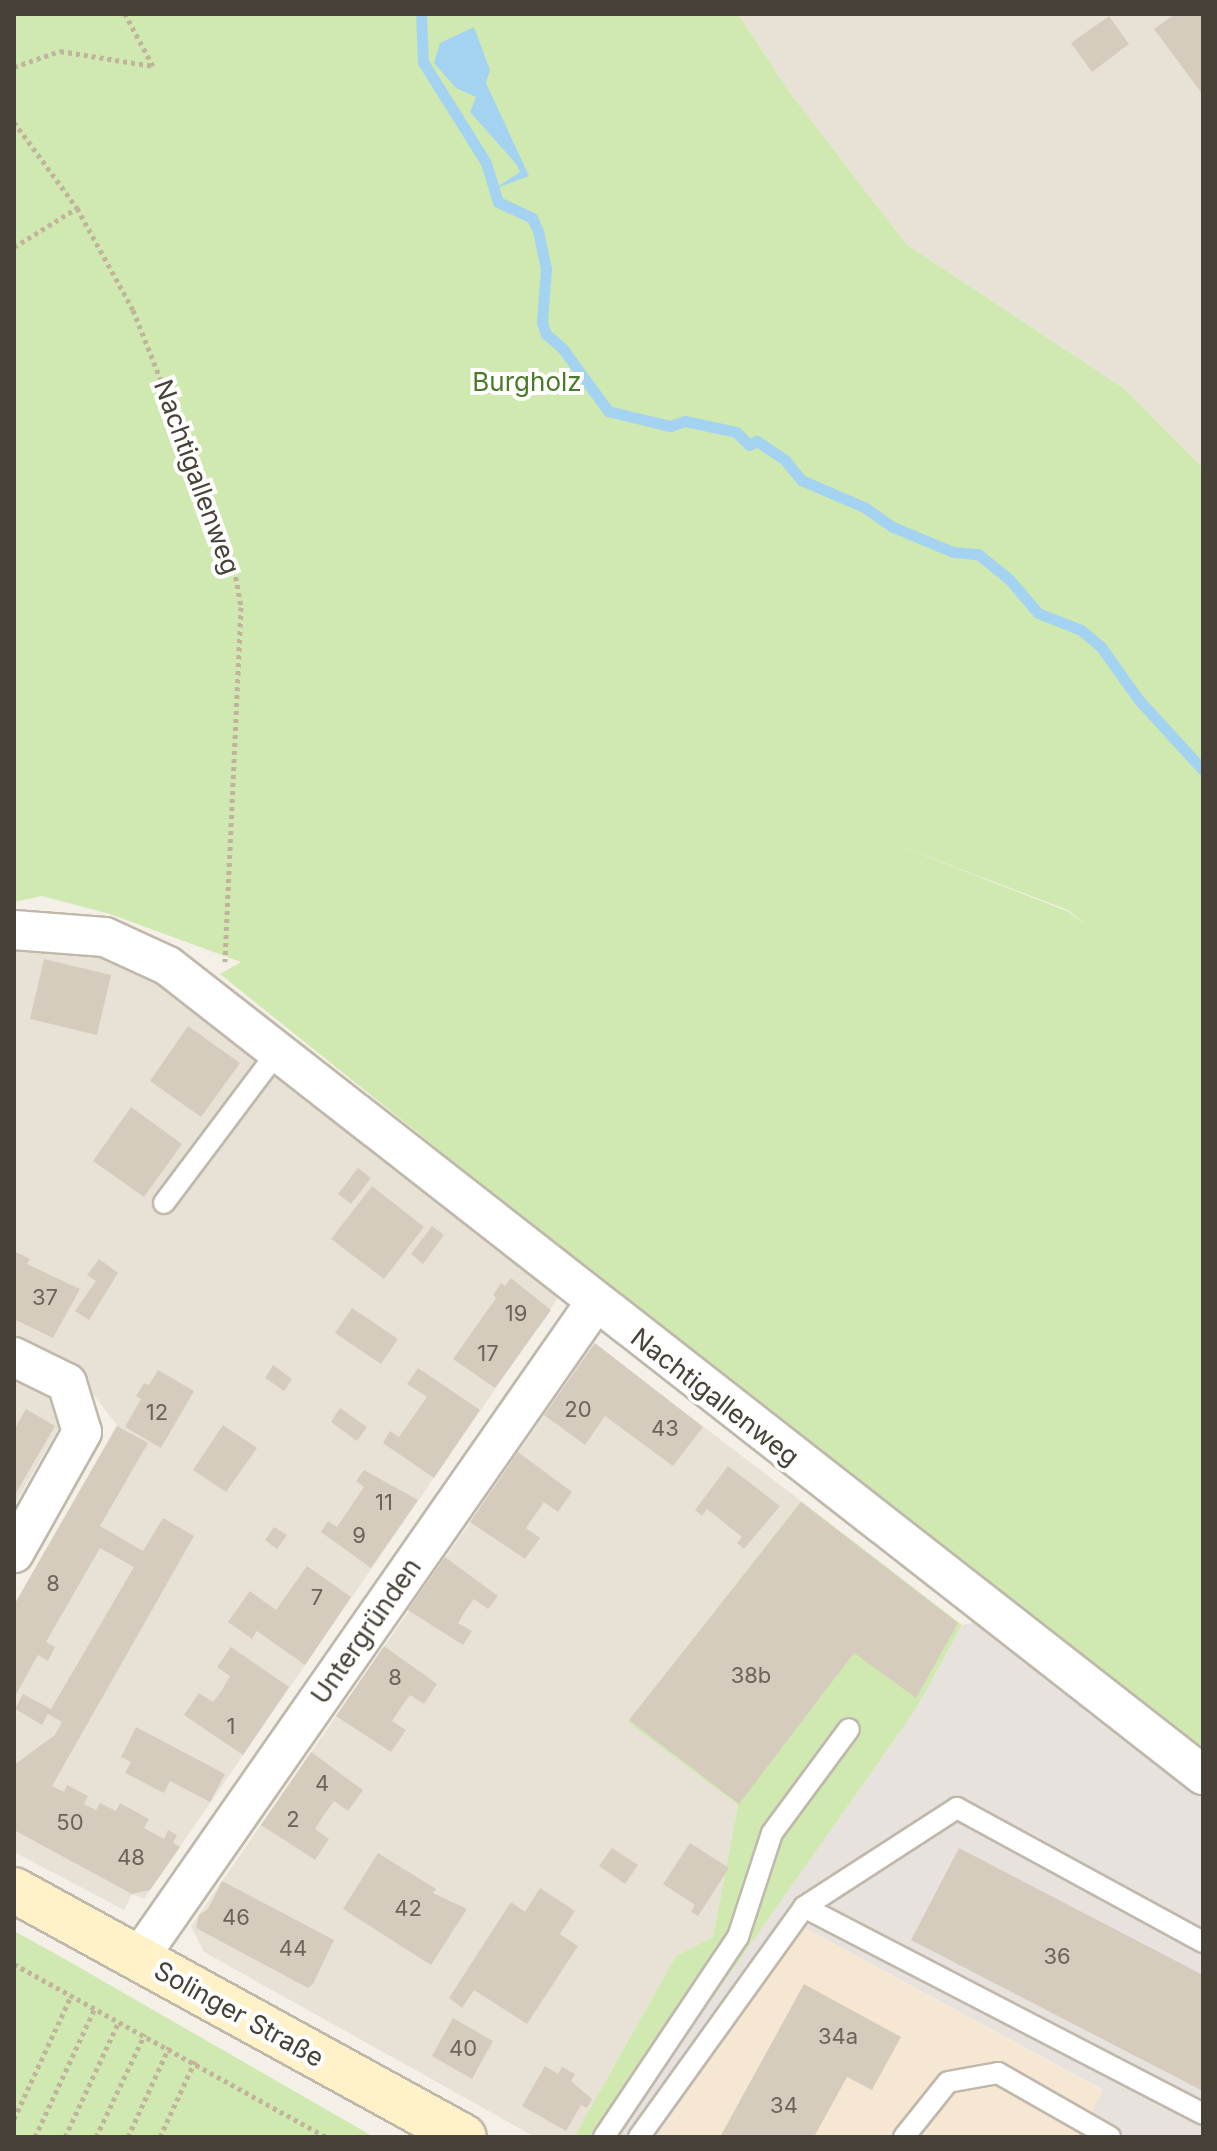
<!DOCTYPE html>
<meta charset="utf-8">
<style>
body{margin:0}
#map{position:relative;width:1217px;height:2151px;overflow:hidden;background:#f4f0e8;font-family:Inter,sans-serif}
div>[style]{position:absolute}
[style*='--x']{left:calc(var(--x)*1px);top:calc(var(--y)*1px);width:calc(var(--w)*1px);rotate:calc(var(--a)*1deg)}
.residential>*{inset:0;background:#e8e2d6}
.commercial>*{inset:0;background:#f6e7d3}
.industrial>*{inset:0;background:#e7e2dd}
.green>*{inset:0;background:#d0e9b1}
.water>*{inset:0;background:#a4d3f1}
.stream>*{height:11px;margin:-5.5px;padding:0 5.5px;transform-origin:5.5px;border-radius:5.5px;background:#a4d3f1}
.building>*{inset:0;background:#d6ccbd}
.path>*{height:5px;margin-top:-2.5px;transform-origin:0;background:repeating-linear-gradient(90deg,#c2b49c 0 4px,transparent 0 8px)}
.roads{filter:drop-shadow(2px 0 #c0b8ab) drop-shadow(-2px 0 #c0b8ab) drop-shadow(0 2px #c0b8ab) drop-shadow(0 -2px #c0b8ab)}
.lane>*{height:20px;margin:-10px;padding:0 10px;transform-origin:10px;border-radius:10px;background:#fff}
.street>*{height:38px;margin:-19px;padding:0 19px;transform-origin:19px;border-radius:19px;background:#fff}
.secondary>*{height:44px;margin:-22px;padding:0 22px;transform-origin:22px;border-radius:22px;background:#fff1c8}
span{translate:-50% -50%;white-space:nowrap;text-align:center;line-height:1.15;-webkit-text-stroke:8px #fff;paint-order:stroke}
.number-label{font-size:22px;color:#6c6458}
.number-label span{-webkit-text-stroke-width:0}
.park-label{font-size:26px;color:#497b29}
.street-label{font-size:26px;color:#484137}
.frame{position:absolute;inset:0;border:16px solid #484137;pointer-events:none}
</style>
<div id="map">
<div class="residential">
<i style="clip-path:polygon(738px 14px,1203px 14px,1203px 468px,1126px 390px,906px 244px,790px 93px)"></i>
<i style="clip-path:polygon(14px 941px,69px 944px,143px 969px,505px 1247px,516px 1263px,560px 1295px,144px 1899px,132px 1894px,124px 1910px,14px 1852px,14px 1605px,117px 1425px,82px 1380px,14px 1343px)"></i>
<i style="clip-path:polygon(594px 1343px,801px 1501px,629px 1721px,738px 1805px,713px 1937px,676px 1956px,574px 2137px,535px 2137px,204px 1952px,191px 1926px)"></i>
<i style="clip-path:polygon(14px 1371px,58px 1395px,59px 1427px,14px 1506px)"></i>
</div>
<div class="commercial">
<i style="clip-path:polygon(804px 1927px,1103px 2091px,1078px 2137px,656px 2137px)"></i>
</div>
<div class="industrial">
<i style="clip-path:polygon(981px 1621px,1203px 1791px,1203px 2137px,1078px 2137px,1103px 2090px,804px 1927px,656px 2137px,615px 2137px,916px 1709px,962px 1625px)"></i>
</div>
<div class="green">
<i style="clip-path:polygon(evenodd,14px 14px,738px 14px,790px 93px,906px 244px,1126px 390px,1203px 468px,1203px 1764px,220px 974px,241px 962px,110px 914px,42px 896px,14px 902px,14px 14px,884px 840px,1068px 910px,1086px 925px,1067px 911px,884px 840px)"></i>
<i style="clip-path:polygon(801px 1501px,962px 1625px,916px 1709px,615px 2137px,574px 2137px,676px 1956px,713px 1937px,738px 1805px,628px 1722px)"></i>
<i style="clip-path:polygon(14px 1931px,56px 1954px,374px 2137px,14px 2137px)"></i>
</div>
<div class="water">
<i style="clip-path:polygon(474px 27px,490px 70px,486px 83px,529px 176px,494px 189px,520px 172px,517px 165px,470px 112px,476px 97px,456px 88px,434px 63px,440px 43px)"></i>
</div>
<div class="stream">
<i style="--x:421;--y:14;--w:48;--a:87.6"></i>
<i style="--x:423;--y:62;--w:119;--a:58"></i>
<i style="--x:486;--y:163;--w:41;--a:72.9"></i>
<i style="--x:498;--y:202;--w:38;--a:25"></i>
<i style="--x:532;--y:218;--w:14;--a:65"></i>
<i style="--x:538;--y:231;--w:38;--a:78"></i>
<i style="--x:546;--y:268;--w:54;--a:94.2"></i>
<i style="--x:542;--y:322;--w:13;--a:72"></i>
<i style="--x:546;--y:334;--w:23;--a:41"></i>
<i style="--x:563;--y:349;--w:77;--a:54"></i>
<i style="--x:608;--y:411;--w:64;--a:13.6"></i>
<i style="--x:670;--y:426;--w:16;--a:-18"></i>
<i style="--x:685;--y:421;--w:52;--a:12.2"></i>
<i style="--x:736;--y:432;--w:18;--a:45"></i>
<i style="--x:749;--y:445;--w:9;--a:-27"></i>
<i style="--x:757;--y:441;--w:34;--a:34"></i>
<i style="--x:785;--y:460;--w:26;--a:51"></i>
<i style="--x:801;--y:480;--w:69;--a:23.2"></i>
<i style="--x:864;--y:507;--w:35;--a:35"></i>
<i style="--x:893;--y:527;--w:65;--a:22.6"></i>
<i style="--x:953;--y:552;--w:25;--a:5"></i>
<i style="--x:978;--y:554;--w:38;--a:39"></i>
<i style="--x:1008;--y:578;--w:46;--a:49.4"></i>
<i style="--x:1038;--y:613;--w:46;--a:21.6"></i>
<i style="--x:1081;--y:630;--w:26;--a:40"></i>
<i style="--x:1101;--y:647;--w:65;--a:54.4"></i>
<i style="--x:1139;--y:700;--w:95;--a:47.6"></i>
</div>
<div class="building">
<i style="clip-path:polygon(1175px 14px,1203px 14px,1203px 95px,1154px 29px)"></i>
<i style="clip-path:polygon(1109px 16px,1129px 44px,1092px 72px,1071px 43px)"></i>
<i style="clip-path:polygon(44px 959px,111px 975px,97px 1035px,30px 1019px)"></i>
<i style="clip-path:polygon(188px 1026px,240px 1063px,201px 1117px,150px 1081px)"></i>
<i style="clip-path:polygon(131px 1107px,182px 1144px,144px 1197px,93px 1161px)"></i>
<i style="clip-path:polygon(358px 1168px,371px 1178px,351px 1204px,338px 1194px)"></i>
<i style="clip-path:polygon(372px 1186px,424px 1227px,384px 1279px,331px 1239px)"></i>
<i style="clip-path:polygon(432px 1226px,444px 1235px,423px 1264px,411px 1254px)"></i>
<i style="clip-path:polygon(14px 1251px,30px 1259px,27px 1264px,80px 1289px,53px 1338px,14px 1319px)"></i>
<i style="clip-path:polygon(99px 1259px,118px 1273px,89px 1320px,75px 1311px,96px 1281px,87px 1275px)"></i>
<i style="clip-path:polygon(511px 1278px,551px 1310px,495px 1388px,453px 1359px,496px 1298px,493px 1295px,501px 1283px,505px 1286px)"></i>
<i style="clip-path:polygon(352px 1308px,398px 1339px,381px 1364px,335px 1333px)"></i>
<i style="clip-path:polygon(595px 1343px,703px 1427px,673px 1466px,605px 1416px,585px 1445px,544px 1415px)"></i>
<i style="clip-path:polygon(273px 1365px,292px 1379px,284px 1391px,265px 1378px)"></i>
<i style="clip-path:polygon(418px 1368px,480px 1410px,434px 1478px,383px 1443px,390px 1431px,399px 1437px,427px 1397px,407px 1384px)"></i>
<i style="clip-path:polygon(158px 1370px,194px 1391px,161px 1448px,125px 1427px,141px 1399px,136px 1396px,144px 1383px,149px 1385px)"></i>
<i style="clip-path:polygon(340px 1408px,367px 1427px,357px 1441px,331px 1422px)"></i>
<i style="clip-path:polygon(26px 1409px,55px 1426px,16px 1493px,14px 1430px)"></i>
<i style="clip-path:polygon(223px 1425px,257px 1448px,226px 1492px,193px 1470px)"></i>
<i style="clip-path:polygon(117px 1426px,148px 1443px,100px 1526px,143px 1551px,163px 1518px,194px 1536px,52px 1786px,64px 1792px,67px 1785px,88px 1796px,84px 1804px,96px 1810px,100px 1803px,116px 1811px,120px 1803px,149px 1819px,144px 1828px,164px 1839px,168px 1830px,177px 1835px,173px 1843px,180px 1847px,150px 1890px,132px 1894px,14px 1830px,14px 1765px,55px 1735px,62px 1722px,48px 1714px,42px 1725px,15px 1709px,23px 1694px,51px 1709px,134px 1567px,100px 1548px,46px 1642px,55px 1647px,48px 1661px,38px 1655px,14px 1698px,14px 1605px)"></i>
<i style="clip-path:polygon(518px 1452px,572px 1492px,558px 1512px,544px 1502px,526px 1528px,540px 1538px,525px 1559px,470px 1522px)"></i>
<i style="clip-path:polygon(728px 1466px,780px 1506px,744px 1549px,737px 1543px,742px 1537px,707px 1509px,702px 1516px,695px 1510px)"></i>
<i style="clip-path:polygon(364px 1470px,418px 1500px,371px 1568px,321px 1532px,328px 1521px,337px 1527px,364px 1487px,356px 1481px)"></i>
<i style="clip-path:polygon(801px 1502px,958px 1623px,916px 1698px,854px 1653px,739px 1804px,629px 1720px)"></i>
<i style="clip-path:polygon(274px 1527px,287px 1535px,277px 1549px,265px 1540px)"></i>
<i style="clip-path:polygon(445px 1557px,498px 1596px,488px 1609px,474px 1599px,466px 1610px,458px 1623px,472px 1631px,463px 1645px,408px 1610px)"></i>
<i style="clip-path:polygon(307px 1566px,351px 1597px,305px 1665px,257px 1631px,252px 1639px,228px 1622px,250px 1591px,276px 1610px)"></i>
<i style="clip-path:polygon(384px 1646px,437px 1684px,424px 1704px,410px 1695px,400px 1709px,392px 1721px,406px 1730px,391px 1752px,336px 1716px)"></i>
<i style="clip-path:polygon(231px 1647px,289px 1687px,243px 1755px,184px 1715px,199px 1693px,213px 1702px,222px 1690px,230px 1676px,217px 1667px)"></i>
<i style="clip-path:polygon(136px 1727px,225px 1774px,210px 1802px,170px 1781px,164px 1793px,125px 1773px,131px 1762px,121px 1757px)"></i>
<i style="clip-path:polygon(311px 1752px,363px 1790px,348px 1811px,334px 1801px,324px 1815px,315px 1829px,329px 1839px,315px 1860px,261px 1825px)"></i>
<i style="clip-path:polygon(690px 1843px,729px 1868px,698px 1916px,691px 1912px,695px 1905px,663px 1884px)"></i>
<i style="clip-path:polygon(612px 1848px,638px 1865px,625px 1884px,599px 1866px)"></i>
<i style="clip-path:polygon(959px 1848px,1203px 1975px,1203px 2091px,911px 1940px)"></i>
<i style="clip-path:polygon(378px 1853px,436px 1889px,433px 1893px,467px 1909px,431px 1965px,343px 1909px)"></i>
<i style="clip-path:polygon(222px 1881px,334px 1940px,313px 1984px,308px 1988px,196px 1928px,199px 1915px,208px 1909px)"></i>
<i style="clip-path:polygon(540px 1888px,575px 1911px,560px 1934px,578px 1946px,527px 2024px,474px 1990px,462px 2008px,449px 1998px,511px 1902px,525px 1912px)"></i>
<i style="clip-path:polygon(804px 1984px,901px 2037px,872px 2090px,847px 2077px,814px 2137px,720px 2137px)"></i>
<i style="clip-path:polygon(453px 2018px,493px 2041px,472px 2079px,432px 2056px)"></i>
<i style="clip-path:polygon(545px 2066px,558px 2074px,562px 2067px,575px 2074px,571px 2081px,592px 2099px,587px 2108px,581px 2105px,566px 2131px,522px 2106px)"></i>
</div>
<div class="path">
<i style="--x:14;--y:67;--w:49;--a:-19.2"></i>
<i style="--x:60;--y:51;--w:94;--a:9.2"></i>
<i style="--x:153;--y:66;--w:59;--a:-118.3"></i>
<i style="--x:14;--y:122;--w:107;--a:53.8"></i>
<i style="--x:77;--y:208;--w:116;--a:61.2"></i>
<i style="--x:133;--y:310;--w:270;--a:68.3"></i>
<i style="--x:233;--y:561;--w:47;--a:80.1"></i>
<i style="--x:241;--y:607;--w:355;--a:92.6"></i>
<i style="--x:14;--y:247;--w:74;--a:-31.8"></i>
<i style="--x:14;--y:1964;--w:357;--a:29"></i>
<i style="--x:14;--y:2119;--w:136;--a:-65.1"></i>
<i style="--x:35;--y:2137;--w:142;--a:-65.1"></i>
<i style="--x:65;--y:2137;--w:128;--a:-65"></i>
<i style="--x:96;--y:2137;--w:114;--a:-64.6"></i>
<i style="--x:128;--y:2137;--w:99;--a:-65.5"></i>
<i style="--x:160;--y:2137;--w:84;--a:-65.3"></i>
</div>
<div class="roads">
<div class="lane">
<i style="--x:164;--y:1203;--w:186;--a:-53.1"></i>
<i style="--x:804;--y:1907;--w:449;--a:27.4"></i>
<i style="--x:604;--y:2137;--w:241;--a:-56.2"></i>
<i style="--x:738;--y:1937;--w:109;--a:-71.9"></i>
<i style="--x:772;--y:1833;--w:129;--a:-53.5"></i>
<i style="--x:639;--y:2137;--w:283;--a:-54.3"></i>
<i style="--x:804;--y:1907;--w:182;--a:-32.9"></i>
<i style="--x:957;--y:1808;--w:280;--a:28.6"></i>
<i style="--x:904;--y:2137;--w:70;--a:-51.3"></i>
<i style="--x:948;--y:2082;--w:51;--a:-10.2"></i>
<i style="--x:998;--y:2073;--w:129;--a:29.7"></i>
</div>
<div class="street">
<i style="--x:14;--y:930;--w:91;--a:4.4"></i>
<i style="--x:105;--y:937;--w:69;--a:24.7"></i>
<i style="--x:168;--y:966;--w:1314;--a:38.01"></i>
<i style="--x:14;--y:1357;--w:59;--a:26.1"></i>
<i style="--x:67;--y:1383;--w:51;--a:73"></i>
<i style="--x:82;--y:1432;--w:139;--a:119.3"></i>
<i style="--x:138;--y:1959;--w:799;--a:-55.14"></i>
</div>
<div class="secondary">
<i style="--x:14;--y:1890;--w:513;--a:28.76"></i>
</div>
</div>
<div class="number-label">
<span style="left:45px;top:1298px">37</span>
<span style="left:516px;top:1314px">19</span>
<span style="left:488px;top:1354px">17</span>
<span style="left:578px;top:1410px">20</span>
<span style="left:157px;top:1413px">12</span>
<span style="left:665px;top:1429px">43</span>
<span style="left:384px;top:1503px">11</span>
<span style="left:359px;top:1536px">9</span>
<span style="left:53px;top:1584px">8</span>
<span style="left:317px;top:1598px">7</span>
<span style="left:751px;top:1676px">38b</span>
<span style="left:395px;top:1678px">8</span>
<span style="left:231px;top:1727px">1</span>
<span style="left:322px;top:1784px">4</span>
<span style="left:293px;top:1820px">2</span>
<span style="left:70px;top:1823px">50</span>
<span style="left:131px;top:1858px">48</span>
<span style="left:408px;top:1909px">42</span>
<span style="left:236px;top:1918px">46</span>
<span style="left:293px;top:1949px">44</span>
<span style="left:1057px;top:1957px">36</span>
<span style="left:838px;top:2037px">34a</span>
<span style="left:463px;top:2049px">40</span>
<span style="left:784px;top:2106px">34</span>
</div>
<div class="park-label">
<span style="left:527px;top:382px">Burgholz</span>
</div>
<div class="street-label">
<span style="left:197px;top:477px;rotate:70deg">Nachtigallenweg</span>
<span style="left:715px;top:1397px;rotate:38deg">Nachtigallenweg</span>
<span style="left:366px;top:1631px;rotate:-55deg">Untergründen</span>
<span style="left:239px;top:2014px;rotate:29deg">Solinger Straße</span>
</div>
<div class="frame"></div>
</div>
